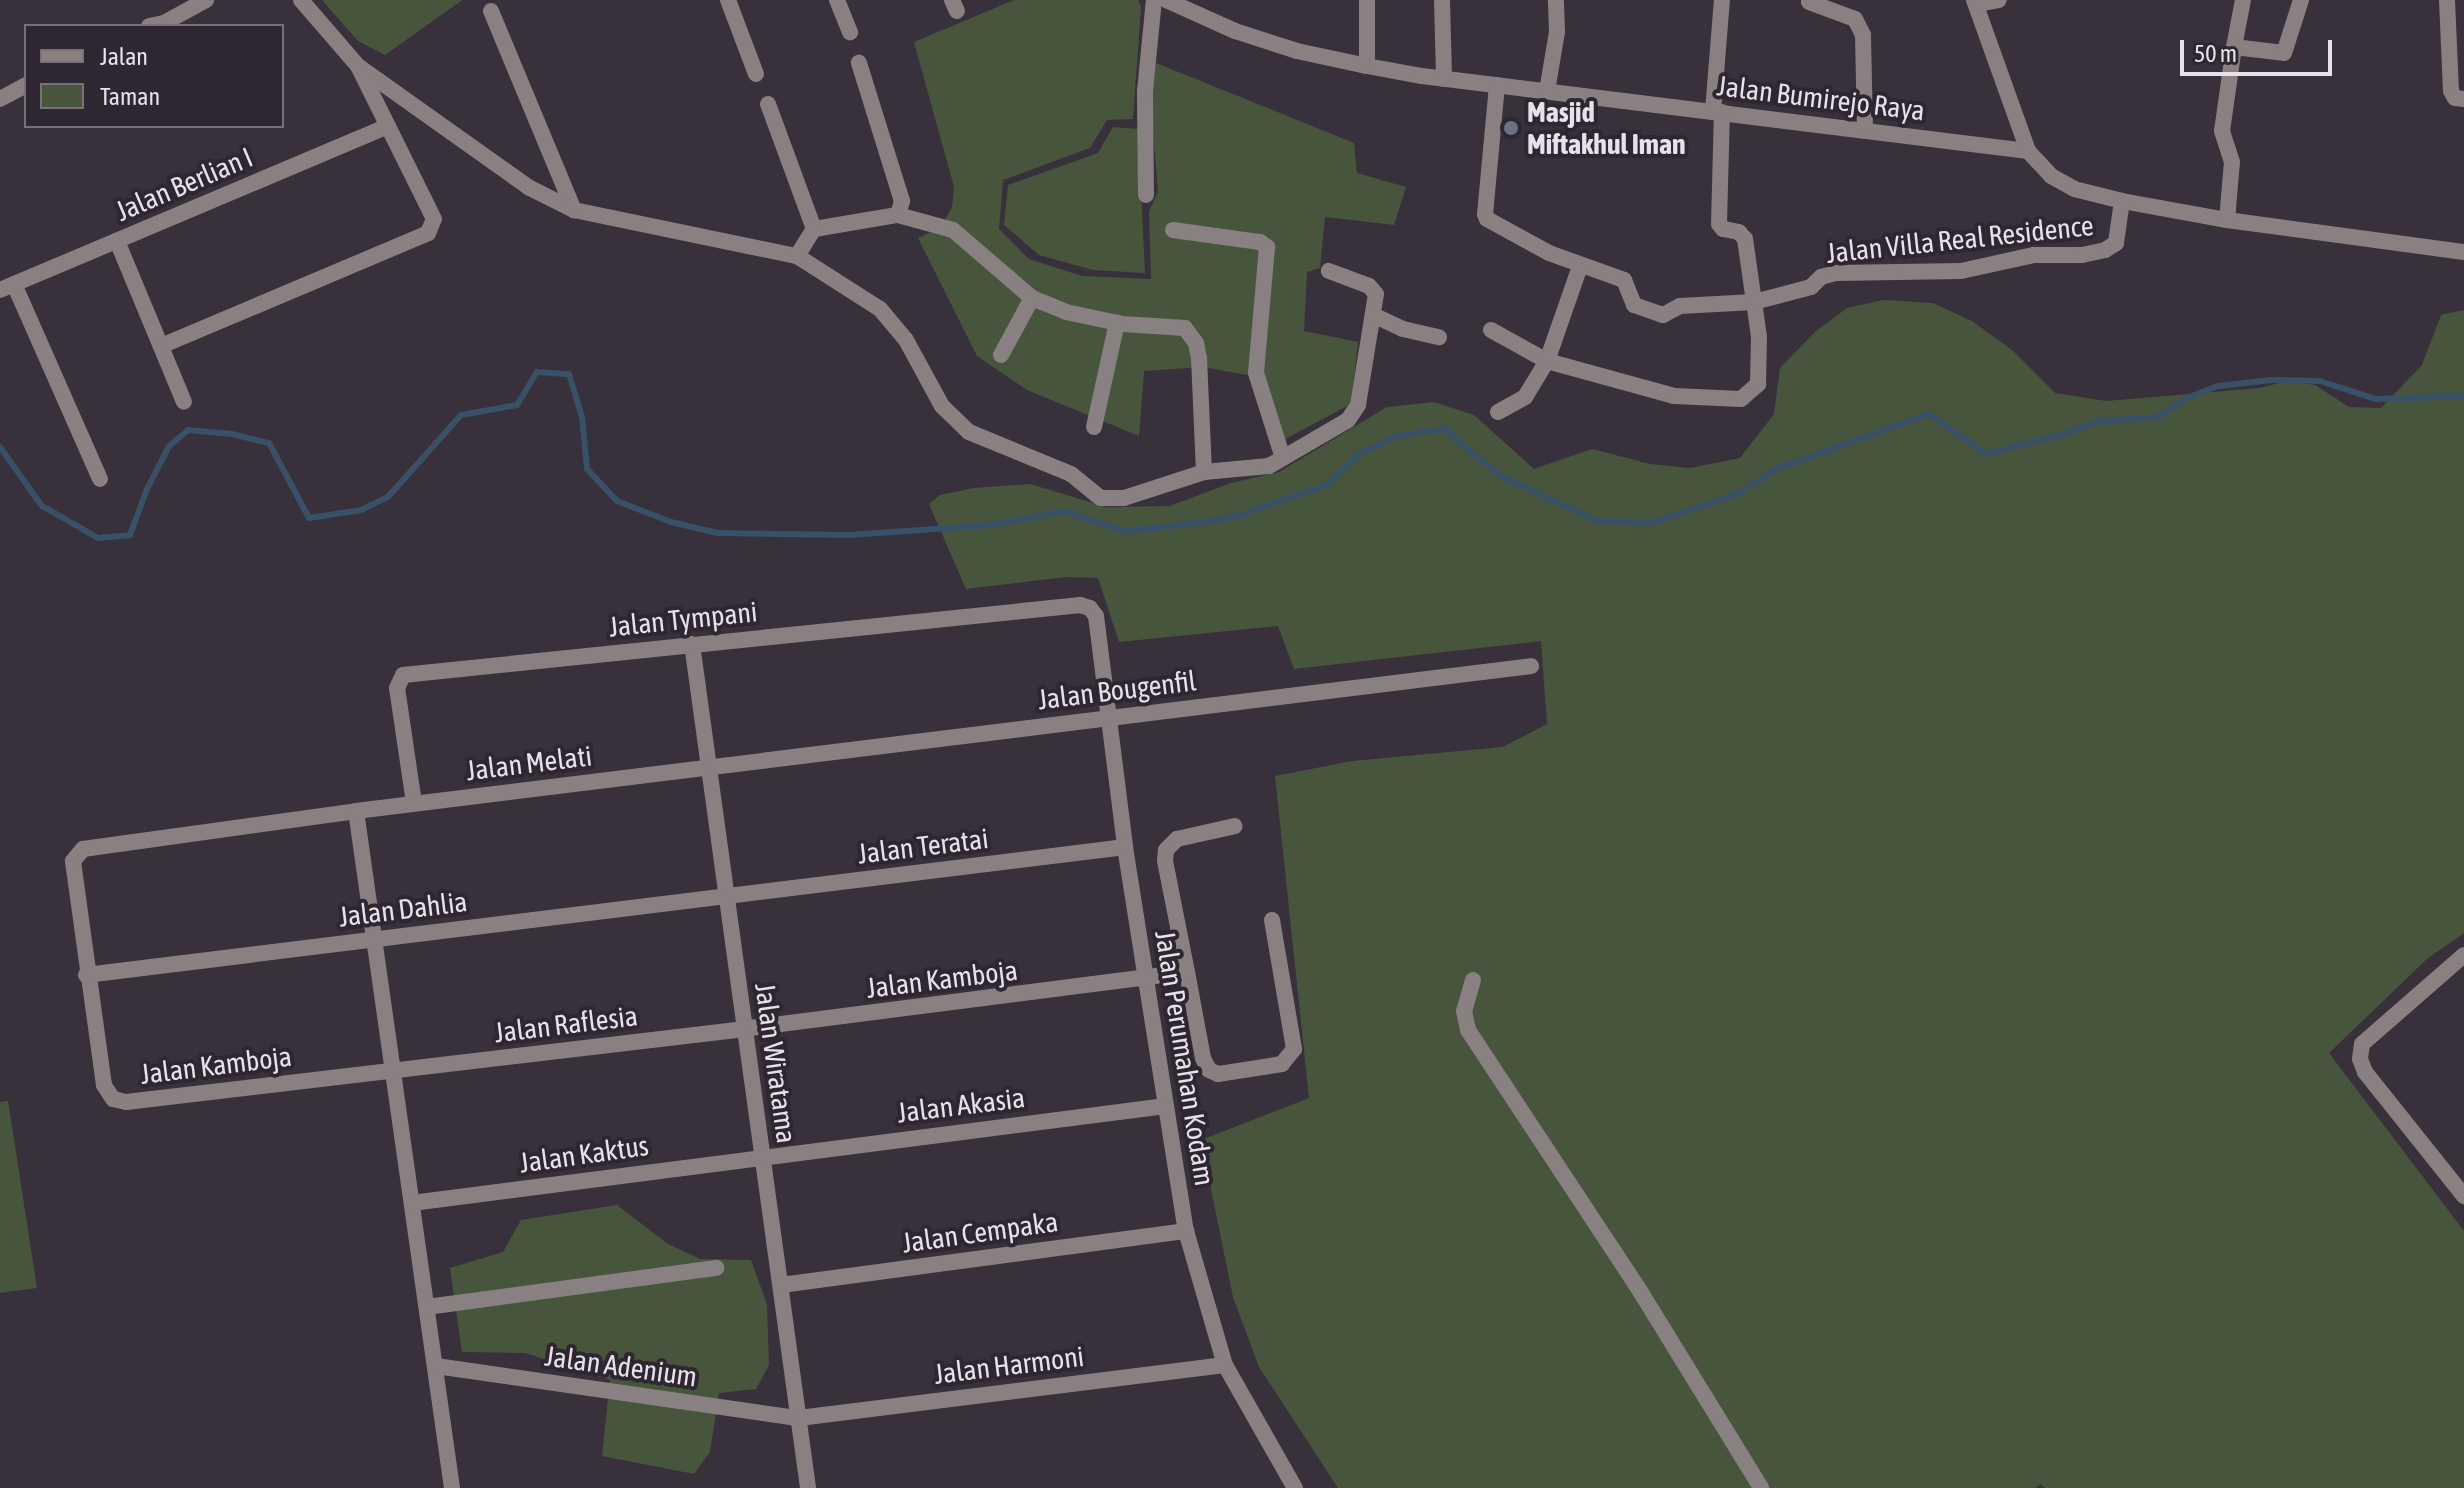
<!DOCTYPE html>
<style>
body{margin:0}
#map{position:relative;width:2464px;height:1488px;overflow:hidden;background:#38303a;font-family:"Asap Condensed",sans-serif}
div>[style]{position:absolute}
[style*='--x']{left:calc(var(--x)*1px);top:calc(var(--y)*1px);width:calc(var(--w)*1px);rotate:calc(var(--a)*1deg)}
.green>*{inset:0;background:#48553d}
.stream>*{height:6px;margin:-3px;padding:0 3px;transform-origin:3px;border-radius:3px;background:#385166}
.street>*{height:16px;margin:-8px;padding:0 8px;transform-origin:8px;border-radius:8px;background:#888081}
.dots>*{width:22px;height:22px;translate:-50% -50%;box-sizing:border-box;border:4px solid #2e2630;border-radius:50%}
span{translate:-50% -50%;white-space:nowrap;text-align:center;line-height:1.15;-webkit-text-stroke:8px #2e2630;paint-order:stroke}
.street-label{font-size:28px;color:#e7e2e9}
.poi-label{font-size:28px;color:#e7e2e9;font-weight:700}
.left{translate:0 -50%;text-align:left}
.legend{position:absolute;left:24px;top:24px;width:260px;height:104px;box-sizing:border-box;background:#2e2630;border:2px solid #78717a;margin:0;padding:10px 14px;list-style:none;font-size:24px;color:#e7e2e9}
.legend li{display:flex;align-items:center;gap:16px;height:40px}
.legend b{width:40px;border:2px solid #78717a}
.scale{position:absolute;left:2180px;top:40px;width:152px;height:36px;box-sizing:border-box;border:4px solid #e7e2e9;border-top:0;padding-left:10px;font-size:24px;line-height:28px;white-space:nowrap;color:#e7e2e9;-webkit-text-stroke:6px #2e2630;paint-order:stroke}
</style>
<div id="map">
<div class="green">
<i style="clip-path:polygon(322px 0,461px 0,461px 1px,385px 55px,358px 41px)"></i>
<i style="clip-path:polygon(1014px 0,1138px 0,1141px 7px,1133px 119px,1107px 120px,1090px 148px,1003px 180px,999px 229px,1029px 259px,1082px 276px,1151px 279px,1149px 212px,1158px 191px,1149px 86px,1156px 63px,1354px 143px,1357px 173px,1406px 187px,1394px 225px,1325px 217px,1320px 268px,1307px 272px,1304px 331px,1358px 342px,1351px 404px,1274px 445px,1253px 376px,1203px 367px,1144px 371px,1139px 436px,1027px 390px,977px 356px,918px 238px,941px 227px,952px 207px,954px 187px,914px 42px)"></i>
<i style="clip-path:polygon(1113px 127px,1138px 129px,1145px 273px,1093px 270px,1039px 255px,1004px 225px,1008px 185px,1098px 153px)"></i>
<i style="clip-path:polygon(1883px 300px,1933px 303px,1972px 321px,2012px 350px,2055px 393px,2106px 401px,2260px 388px,2287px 381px,2315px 385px,2349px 407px,2381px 408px,2422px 365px,2441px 315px,2464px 310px,2464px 933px,2428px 958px,2329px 1053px,2464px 1231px,2464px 1488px,2045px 1488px,2041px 1484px,2035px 1488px,1338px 1488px,1259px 1367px,1233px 1297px,1201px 1140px,1309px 1098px,1275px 776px,1352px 761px,1503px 747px,1547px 724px,1541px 641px,1294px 669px,1278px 626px,1119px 642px,1098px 578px,1066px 577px,966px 589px,929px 504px,940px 495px,974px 488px,1030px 484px,1107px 507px,1170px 506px,1231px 483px,1279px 472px,1387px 407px,1434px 402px,1474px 415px,1534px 469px,1592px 449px,1650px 464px,1690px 468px,1740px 458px,1774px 414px,1780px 368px,1815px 332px,1847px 308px)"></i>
<i style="clip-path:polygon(8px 1101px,37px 1288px,0 1293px,0 1102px)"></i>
<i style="clip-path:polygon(617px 1205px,668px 1244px,700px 1259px,751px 1260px,767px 1304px,769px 1365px,756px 1389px,719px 1393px,710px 1452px,694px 1474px,602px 1456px,610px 1380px,525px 1353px,462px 1352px,450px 1268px,503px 1252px,521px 1220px)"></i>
</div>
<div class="stream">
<i style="--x:0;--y:447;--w:72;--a:54.6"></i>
<i style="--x:42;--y:506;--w:64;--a:29.7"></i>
<i style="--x:98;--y:538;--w:32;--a:-5"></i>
<i style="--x:130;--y:535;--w:49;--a:-69.7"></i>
<i style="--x:147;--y:489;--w:48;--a:-62.9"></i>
<i style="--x:169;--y:446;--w:25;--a:-40"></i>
<i style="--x:188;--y:430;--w:44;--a:5.2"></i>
<i style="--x:232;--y:434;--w:38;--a:14"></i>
<i style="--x:269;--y:443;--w:85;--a:61.9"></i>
<i style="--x:309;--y:518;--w:53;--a:-8.7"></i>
<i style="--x:361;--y:510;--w:30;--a:-26"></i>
<i style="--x:388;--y:497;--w:110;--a:-48.3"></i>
<i style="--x:461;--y:415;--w:57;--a:-10.1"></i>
<i style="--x:517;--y:405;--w:39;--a:-59"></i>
<i style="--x:537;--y:372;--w:32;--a:4"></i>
<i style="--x:569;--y:374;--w:45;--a:73.2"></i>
<i style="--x:582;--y:417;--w:52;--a:84.5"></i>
<i style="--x:587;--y:469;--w:44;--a:46.8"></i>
<i style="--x:617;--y:501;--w:58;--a:21.3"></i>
<i style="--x:671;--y:522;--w:48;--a:13.2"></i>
<i style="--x:718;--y:533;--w:132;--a:0.9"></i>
<i style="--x:850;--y:535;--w:142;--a:-4"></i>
<i style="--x:992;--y:525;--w:74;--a:-10.9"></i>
<i style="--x:1065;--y:511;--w:63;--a:18.4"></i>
<i style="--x:1125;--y:531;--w:74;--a:-6.2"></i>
<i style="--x:1199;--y:523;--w:39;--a:-10"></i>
<i style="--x:1237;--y:516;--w:95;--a:-19"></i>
<i style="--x:1327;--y:485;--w:45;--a:-44.1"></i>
<i style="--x:1359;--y:454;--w:41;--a:-25.9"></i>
<i style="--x:1396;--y:436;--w:49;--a:-8.1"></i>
<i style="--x:1445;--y:429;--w:71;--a:40.4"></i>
<i style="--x:1499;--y:475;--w:108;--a:25.1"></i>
<i style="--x:1597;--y:521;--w:55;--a:2.1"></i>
<i style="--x:1652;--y:523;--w:95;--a:-19"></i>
<i style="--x:1742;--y:492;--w:41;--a:-34.1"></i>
<i style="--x:1776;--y:469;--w:163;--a:-19.8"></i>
<i style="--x:1929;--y:414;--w:70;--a:35.1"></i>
<i style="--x:1986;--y:454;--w:81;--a:-14.4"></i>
<i style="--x:2064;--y:434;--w:37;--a:-20"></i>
<i style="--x:2099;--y:421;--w:58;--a:-3.9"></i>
<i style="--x:2157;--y:417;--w:36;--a:-32"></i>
<i style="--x:2187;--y:398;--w:34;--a:-21"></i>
<i style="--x:2219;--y:386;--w:53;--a:-6.5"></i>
<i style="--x:2272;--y:380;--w:48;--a:1.2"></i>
<i style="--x:2320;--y:381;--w:59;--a:17.8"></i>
<i style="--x:2376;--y:399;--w:88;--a:-2"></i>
</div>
<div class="street">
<i style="--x:301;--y:0;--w:87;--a:49.2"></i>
<i style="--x:358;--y:66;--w:209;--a:35.4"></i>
<i style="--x:528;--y:187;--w:51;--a:26.6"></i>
<i style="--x:574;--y:210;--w:228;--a:11.7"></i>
<i style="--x:797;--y:256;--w:98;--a:32.6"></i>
<i style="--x:880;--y:309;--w:40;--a:50"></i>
<i style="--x:906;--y:340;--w:75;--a:61.4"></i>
<i style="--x:942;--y:406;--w:37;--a:44"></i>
<i style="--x:969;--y:432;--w:110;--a:22.4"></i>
<i style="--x:1071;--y:474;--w:38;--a:39"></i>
<i style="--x:1101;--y:498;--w:23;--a:0"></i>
<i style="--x:1124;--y:498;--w:84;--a:-18"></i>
<i style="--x:1204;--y:472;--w:65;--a:-5.3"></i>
<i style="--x:1269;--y:466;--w:91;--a:-30.2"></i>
<i style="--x:1348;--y:420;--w:18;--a:-56"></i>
<i style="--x:1358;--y:405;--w:112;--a:-80.8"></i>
<i style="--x:1376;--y:294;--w:11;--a:-131"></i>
<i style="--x:1369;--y:286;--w:43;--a:-159.4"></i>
<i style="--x:728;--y:0;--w:79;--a:69.3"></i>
<i style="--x:837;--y:0;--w:35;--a:68"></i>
<i style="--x:952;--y:0;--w:12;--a:66"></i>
<i style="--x:1166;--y:0;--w:76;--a:24.2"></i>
<i style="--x:1235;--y:31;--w:65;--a:17.9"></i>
<i style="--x:1297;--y:51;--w:72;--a:12.1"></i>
<i style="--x:1367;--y:66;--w:56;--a:10.3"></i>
<i style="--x:1422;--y:76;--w:611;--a:7.06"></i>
<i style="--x:2028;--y:151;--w:34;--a:47"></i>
<i style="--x:2051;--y:176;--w:26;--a:29"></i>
<i style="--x:2074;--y:189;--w:49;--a:14"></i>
<i style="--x:2122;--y:201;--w:107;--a:10.3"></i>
<i style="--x:2227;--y:220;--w:239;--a:7.7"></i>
<i style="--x:1367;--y:0;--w:66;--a:90"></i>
<i style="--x:1442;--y:0;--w:79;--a:88.5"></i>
<i style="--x:1974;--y:0;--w:160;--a:70.3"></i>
<i style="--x:2447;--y:0;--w:91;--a:87.5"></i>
<i style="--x:2451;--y:91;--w:8;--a:60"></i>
<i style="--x:2455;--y:98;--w:9;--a:6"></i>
<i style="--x:1809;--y:2;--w:49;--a:20.3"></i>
<i style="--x:1855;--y:19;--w:18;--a:63"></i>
<i style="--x:1863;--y:35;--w:94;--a:88.8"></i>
<i style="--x:1976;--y:4;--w:23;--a:-10"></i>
<i style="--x:491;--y:11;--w:216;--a:67.4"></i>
<i style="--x:149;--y:26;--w:15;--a:-11"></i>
<i style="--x:164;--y:23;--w:48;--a:-28.7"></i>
<i style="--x:2234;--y:47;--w:48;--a:-79.2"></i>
<i style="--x:1497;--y:85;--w:130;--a:95.3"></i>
<i style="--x:1485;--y:214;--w:5;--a:68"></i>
<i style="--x:1487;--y:219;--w:71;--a:28.7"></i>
<i style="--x:1549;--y:253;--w:80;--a:19.8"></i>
<i style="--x:1624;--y:280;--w:27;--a:68"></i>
<i style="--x:1634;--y:305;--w:31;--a:19"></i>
<i style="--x:1663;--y:315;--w:19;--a:-28"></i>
<i style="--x:1680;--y:306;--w:74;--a:-3.1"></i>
<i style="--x:1754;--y:302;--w:64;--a:-98.1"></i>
<i style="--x:1745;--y:239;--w:9;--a:-131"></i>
<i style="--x:1739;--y:232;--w:16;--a:-169"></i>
<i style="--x:1723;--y:229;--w:6;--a:-129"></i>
<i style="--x:1719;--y:224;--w:112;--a:-88.5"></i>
<i style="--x:1547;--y:91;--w:60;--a:-80.4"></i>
<i style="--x:1557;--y:32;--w:32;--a:-92"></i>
<i style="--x:0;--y:99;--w:30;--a:-28"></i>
<i style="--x:768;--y:104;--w:133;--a:69.8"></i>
<i style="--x:814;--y:229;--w:85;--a:-9.5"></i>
<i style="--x:898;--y:215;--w:15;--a:-74"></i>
<i style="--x:902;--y:201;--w:145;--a:-107.3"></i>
<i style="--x:1713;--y:111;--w:111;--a:-85.4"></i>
<i style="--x:1146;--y:195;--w:104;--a:-90.6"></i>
<i style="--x:1145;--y:91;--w:91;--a:-84.4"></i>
<i style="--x:898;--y:215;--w:57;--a:15.3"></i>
<i style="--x:953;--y:230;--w:104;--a:40.7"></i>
<i style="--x:1032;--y:298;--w:37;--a:22"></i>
<i style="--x:1066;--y:312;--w:58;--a:11.9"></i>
<i style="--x:1123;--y:324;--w:62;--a:3.7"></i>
<i style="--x:1185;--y:328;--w:19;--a:54"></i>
<i style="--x:1196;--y:343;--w:15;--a:79"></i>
<i style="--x:1199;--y:358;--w:114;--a:87.5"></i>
<i style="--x:2227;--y:220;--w:58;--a:-85.1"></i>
<i style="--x:2232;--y:162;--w:33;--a:-108"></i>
<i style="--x:2222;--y:131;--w:85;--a:-81.9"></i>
<i style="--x:2234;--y:47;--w:50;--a:6.8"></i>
<i style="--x:2284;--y:53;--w:56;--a:-72.2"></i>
<i style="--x:1173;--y:230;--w:88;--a:7.9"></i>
<i style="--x:1260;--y:242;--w:9;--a:36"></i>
<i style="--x:1267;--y:247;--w:126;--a:95"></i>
<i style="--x:1256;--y:373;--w:89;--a:72.4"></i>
<i style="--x:117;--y:241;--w:174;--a:67.4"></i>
<i style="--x:797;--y:256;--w:32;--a:-58"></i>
<i style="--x:14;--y:284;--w:213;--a:66.2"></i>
<i style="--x:0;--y:290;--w:421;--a:-22.9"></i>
<i style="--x:1373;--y:315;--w:33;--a:25"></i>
<i style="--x:1403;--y:329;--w:37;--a:13"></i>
<i style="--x:1491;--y:330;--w:64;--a:29"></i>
<i style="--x:1547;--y:361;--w:132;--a:15.4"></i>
<i style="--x:1674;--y:396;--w:67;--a:2.6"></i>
<i style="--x:1741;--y:399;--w:23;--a:-41"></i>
<i style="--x:1758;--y:384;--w:47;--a:-88.8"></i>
<i style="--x:1759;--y:337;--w:35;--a:-98"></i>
<i style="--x:1754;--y:302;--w:59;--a:-14.7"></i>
<i style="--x:1811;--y:287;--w:14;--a:-45"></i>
<i style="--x:1821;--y:277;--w:16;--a:-15"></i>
<i style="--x:1836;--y:273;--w:125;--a:-0.9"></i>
<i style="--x:1961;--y:271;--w:75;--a:-12.4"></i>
<i style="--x:2034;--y:255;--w:48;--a:0"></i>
<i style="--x:2082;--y:255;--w:24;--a:-12"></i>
<i style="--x:2105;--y:250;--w:13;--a:-32"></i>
<i style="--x:2116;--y:243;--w:42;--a:-81.9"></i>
<i style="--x:161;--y:346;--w:290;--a:-22.9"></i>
<i style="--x:428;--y:233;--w:15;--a:-67"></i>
<i style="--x:434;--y:219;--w:169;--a:-116.4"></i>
<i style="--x:1001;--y:355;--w:65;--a:-61.5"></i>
<i style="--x:1498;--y:412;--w:31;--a:-29"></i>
<i style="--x:1525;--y:397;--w:42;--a:-58.6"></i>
<i style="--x:1547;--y:361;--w:101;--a:-70.8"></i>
<i style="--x:1094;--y:427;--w:107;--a:-77.6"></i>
<i style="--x:692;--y:644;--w:852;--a:82.17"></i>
<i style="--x:414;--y:803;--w:116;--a:-98.4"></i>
<i style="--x:397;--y:688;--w:14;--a:-65"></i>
<i style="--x:403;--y:675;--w:681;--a:-5.9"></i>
<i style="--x:1080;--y:605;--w:10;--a:17"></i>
<i style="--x:1090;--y:608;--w:10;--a:53"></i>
<i style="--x:1096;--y:616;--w:233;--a:82.8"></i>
<i style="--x:1125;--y:847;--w:389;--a:81"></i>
<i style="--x:1186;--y:1231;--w:140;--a:73.8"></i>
<i style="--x:1225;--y:1365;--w:142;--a:60.4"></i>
<i style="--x:356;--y:811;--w:684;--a:81.93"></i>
<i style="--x:1272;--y:920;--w:131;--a:80.3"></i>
<i style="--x:1294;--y:1049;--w:19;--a:129"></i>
<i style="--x:1282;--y:1064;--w:65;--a:171.1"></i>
<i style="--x:1218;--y:1074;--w:10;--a:-156"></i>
<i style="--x:1209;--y:1070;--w:13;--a:-117"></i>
<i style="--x:1203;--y:1058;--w:87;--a:-100.5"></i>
<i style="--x:1187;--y:972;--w:446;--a:172.7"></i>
<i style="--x:745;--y:1029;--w:623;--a:173.27"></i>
<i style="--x:126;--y:1102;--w:13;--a:-167"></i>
<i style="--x:113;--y:1099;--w:17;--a:-123"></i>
<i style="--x:104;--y:1085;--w:226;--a:-97.9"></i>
<i style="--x:73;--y:861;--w:16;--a:-50"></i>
<i style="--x:83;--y:849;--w:276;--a:-7.9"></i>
<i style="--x:356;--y:811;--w:1184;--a:-7.03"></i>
<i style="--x:2464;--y:955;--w:135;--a:138.9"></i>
<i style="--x:2362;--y:1044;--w:15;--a:98"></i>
<i style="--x:2360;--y:1059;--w:14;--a:69"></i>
<i style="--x:2365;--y:1072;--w:159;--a:51.4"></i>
<i style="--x:1187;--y:972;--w:113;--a:-101.2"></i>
<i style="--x:1165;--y:861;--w:11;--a:-85"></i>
<i style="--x:1166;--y:850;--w:16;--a:-45"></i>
<i style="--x:1177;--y:839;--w:59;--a:-12.6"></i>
<i style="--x:86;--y:975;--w:1047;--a:-7.02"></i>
<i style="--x:1473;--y:980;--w:32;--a:106"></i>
<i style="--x:1464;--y:1011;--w:19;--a:78"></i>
<i style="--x:1468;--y:1030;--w:313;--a:56.6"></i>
<i style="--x:1640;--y:1291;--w:231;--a:58.4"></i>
<i style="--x:412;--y:1203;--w:760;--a:-7.33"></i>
<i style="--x:781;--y:1285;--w:409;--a:-7.6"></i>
<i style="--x:427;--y:1307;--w:292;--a:-7.7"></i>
<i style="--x:436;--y:1366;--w:367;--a:8.2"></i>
<i style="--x:799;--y:1418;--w:429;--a:-7.1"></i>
</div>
<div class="dots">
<i style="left:1511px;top:128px;background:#6b7280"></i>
</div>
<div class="street-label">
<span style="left:1821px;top:98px;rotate:7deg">Jalan Bumirejo Raya</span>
<span style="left:184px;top:184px;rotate:-23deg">Jalan Berlian I</span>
<span style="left:1960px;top:239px;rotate:-6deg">Jalan Villa Real Residence</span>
<span style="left:683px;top:619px;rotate:-6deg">Jalan Tympani</span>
<span style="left:1117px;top:690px;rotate:-7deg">Jalan Bougenfil</span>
<span style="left:529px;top:763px;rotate:-7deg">Jalan Melati</span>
<span style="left:923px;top:846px;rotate:-7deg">Jalan Teratai</span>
<span style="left:403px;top:909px;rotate:-7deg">Jalan Dahlia</span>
<span style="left:942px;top:979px;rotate:-7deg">Jalan Kamboja</span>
<span style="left:566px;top:1024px;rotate:-7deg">Jalan Raflesia</span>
<span style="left:1185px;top:1058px;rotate:81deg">Jalan Perumahan Kodam</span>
<span style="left:776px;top:1063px;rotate:82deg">Jalan Wiratama</span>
<span style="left:216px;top:1065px;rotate:-7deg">Jalan Kamboja</span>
<span style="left:961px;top:1105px;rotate:-7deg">Jalan Akasia</span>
<span style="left:584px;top:1154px;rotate:-8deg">Jalan Kaktus</span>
<span style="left:980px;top:1232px;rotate:-8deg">Jalan Cempaka</span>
<span style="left:1009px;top:1365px;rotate:-7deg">Jalan Harmoni</span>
<span style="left:621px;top:1366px;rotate:8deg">Jalan Adenium</span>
</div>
<div class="poi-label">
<span class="left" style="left:1527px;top:128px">Masjid<br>Miftakhul Iman</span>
</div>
<ul class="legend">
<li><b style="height:10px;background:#888081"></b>Jalan</li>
<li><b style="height:22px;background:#48553d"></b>Taman</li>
</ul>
<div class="scale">50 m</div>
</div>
